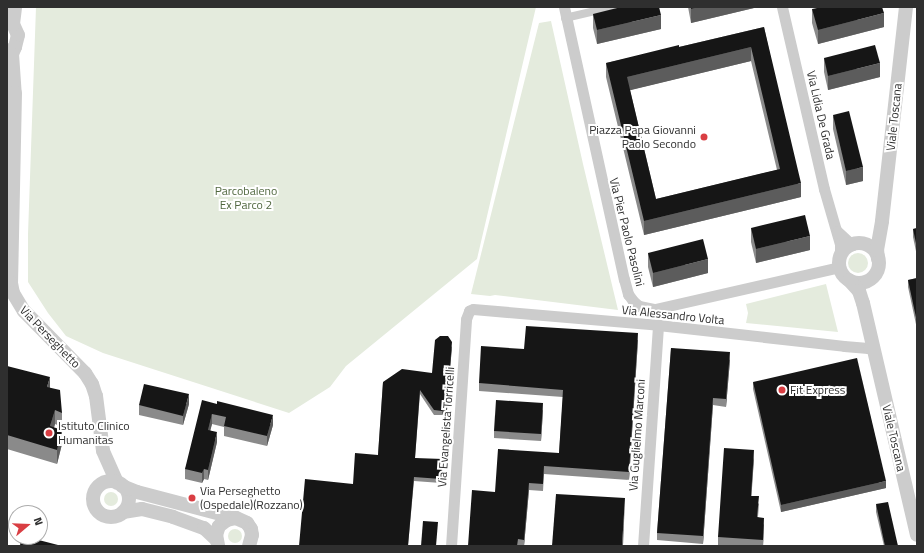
<!DOCTYPE html>
<style>
body{margin:0}
#map{position:relative;width:924px;height:553px;overflow:hidden;background:#fff;font-family:"Titillium Web",sans-serif}
div>[style]{position:absolute}
[style*='--x']{left:calc(var(--x)*1px);top:calc(var(--y)*1px);width:calc(var(--w)*1px);rotate:calc(var(--a)*1deg)}
.green>*{inset:0;background:#e4ebdd}
.round{border-radius:50%}
.pedestrian>*{height:8px;margin:-4px;padding:0 4px;transform-origin:4px;border-radius:4px;background:#ccc}
.minor>*{height:11px;margin:-5.5px;padding:0 5.5px;transform-origin:5.5px;border-radius:5.5px;background:#ccc}
.tertiary>*{height:14px;margin:-7px;padding:0 7px;transform-origin:7px;border-radius:7px;background:#ccc}
.tertiary>.ring{margin:-7px;padding:0;box-sizing:content-box;background:none;border:14px solid #ccc;border-radius:50%}
.wall>*{inset:0;background:#8a8a8a}
.shaded-wall>*{inset:0;background:#5c5c5c}
.building>*{inset:0;background:#161616}
.dots>*{width:11px;height:11px;translate:-50% -50%;box-sizing:border-box;border:2px solid #fff;border-radius:50%}
span{translate:-50% -50%;white-space:nowrap;text-align:center;line-height:1.15;-webkit-text-stroke:4px #fff;paint-order:stroke}
.street-label{font-size:12px;color:#2f2f2f}
.poi-label{font-size:12px;color:#2f2f2f}
.right{translate:-100% -50%;text-align:right}
.left{translate:0 -50%;text-align:left}
.park-label{font-size:12px;color:#50673f}
.frame{position:absolute;inset:0;border:8px solid #2f2f2f;pointer-events:none}
.north{position:absolute;left:8px;top:505px;width:40px;height:40px;box-sizing:border-box;background:#fff;border:1px solid #acacac;border-radius:50%;rotate:71deg;font-size:11px;font-weight:700;line-height:16px;text-align:center;color:#2f2f2f}
.north::after{content:'';display:block;margin:auto;width:14px;height:18px;background:#d93e43;clip-path:polygon(50% 0,100% 100%,50% 72%,0 100%)}
</style>
<div id="map">
<div class="green">
<i style="clip-path:polygon(36px 7px,536px 7px,477px 259px,346px 366px,330px 387px,289px 413px,103px 353px,66px 336px,48px 313px,28px 282px,28px 234px)"></i>
<i style="clip-path:polygon(551px 21px,583px 164px,618px 310px,495px 295px,490px 296px,471px 294px,539px 23px)"></i>
<i class="round" style="left:848px;top:253px;width:20px;height:20px"></i>
<i style="clip-path:polygon(826px 284px,838px 332px,746px 323px,748px 313px,746px 304px)"></i>
<i class="round" style="left:104px;top:492px;width:14px;height:14px"></i>
<i class="round" style="left:228px;top:529px;width:14px;height:14px"></i>
</div>
<div class="pedestrian">
<i style="--x:565;--y:18;--w:48;--a:-13.2"></i>
</div>
<div class="minor">
<i style="--x:564;--y:7;--w:279;--a:77.6"></i>
<i style="--x:624;--y:279;--w:16;--a:75"></i>
<i style="--x:628;--y:294;--w:9;--a:54"></i>
<i style="--x:633;--y:301;--w:8;--a:40"></i>
<i style="--x:639;--y:306;--w:16;--a:11"></i>
<i style="--x:655;--y:309;--w:190;--a:-12.8"></i>
<i style="--x:782;--y:7;--w:187;--a:77"></i>
<i style="--x:824;--y:189;--w:57;--a:73.8"></i>
<i style="--x:840;--y:244;--w:13;--a:90"></i>
<i style="--x:837;--y:231;--w:21;--a:43"></i>
<i style="--x:451;--y:546;--w:227;--a:-86.2"></i>
<i style="--x:466;--y:319;--w:9;--a:-69"></i>
<i style="--x:469;--y:311;--w:4;--a:-27"></i>
<i style="--x:473;--y:309;--w:186;--a:4.9"></i>
<i style="--x:658;--y:325;--w:187;--a:6.4"></i>
<i style="--x:844;--y:346;--w:24;--a:5"></i>
<i style="--x:868;--y:348;--w:6;--a:-18"></i>
<i style="--x:643;--y:546;--w:222;--a:-86.1"></i>
</div>
<div class="tertiary">
<i style="--x:7;--y:20;--w:7;--a:34"></i>
<i style="--x:13;--y:24;--w:12;--a:66"></i>
<i style="--x:18;--y:35;--w:12;--a:104"></i>
<i style="--x:15;--y:47;--w:9;--a:139"></i>
<i style="--x:13;--y:24;--w:17;--a:-83"></i>
<i style="--x:15;--y:47;--w:8;--a:113"></i>
<i style="--x:12;--y:54;--w:39;--a:86"></i>
<i style="--x:15;--y:93;--w:190;--a:91.2"></i>
<i style="--x:11;--y:283;--w:10;--a:79"></i>
<i style="--x:13;--y:293;--w:21;--a:59"></i>
<i style="--x:24;--y:311;--w:87;--a:45.5"></i>
<i style="--x:85;--y:373;--w:13;--a:58"></i>
<i style="--x:92;--y:384;--w:13;--a:72"></i>
<i style="--x:96;--y:396;--w:55;--a:82.7"></i>
<i style="--x:103;--y:451;--w:35;--a:66"></i>
<i class="ring" style="left:839px;top:243px;width:26px;height:26px"></i>
<i style="--x:878;--y:259;--w:9;--a:-96"></i>
<i style="--x:877;--y:250;--w:29;--a:-80"></i>
<i style="--x:882;--y:221;--w:215;--a:-83.6"></i>
<i style="--x:849;--y:280;--w:15;--a:48"></i>
<i style="--x:859;--y:291;--w:13;--a:72"></i>
<i style="--x:863;--y:303;--w:238;--a:76.9"></i>
<i class="ring" style="left:93px;top:481px;width:22px;height:22px"></i>
<i style="--x:122;--y:486;--w:16;--a:22"></i>
<i style="--x:137;--y:492;--w:102;--a:14.7"></i>
<i style="--x:123;--y:512;--w:19;--a:-9"></i>
<i style="--x:142;--y:509;--w:32;--a:14"></i>
<i style="--x:173;--y:517;--w:33;--a:20"></i>
<i style="--x:204;--y:528;--w:16;--a:43"></i>
<i style="--x:218;--y:545;--w:10;--a:-101"></i>
<i style="--x:216;--y:535;--w:9;--a:-72"></i>
<i style="--x:219;--y:526;--w:10;--a:-37"></i>
<i style="--x:227;--y:520;--w:9;--a:-13"></i>
<i style="--x:236;--y:518;--w:12;--a:24"></i>
<i style="--x:247;--y:523;--w:7;--a:56"></i>
<i style="--x:251;--y:529;--w:6;--a:81"></i>
<i style="--x:252;--y:535;--w:11;--a:105"></i>
</div>
<div class="wall">
<i style="clip-path:polygon(688px 7px,754px 7px,754px 8px,691px 23px)"></i>
<i style="clip-path:polygon(812px 9px,884px 27px,818px 44px,812px 23px)"></i>
<i style="clip-path:polygon(593px 14px,661px 29px,597px 44px,593px 28px)"></i>
<i style="clip-path:polygon(evenodd,764px 27px,801px 197px,644px 235px,606px 77px,606px 63px,679px 47px,764px 27px,751px 61px,777px 170px,656px 199px,630px 90px,751px 61px)"></i>
<i style="clip-path:polygon(824px 58px,880px 77px,828px 90px,824px 72px)"></i>
<i style="clip-path:polygon(833px 115px,863px 181px,846px 185px,833px 129px)"></i>
<i style="clip-path:polygon(751px 228px,810px 250px,756px 263px,751px 242px)"></i>
<i style="clip-path:polygon(917px 228px,917px 256px,913px 237px,913px 229px)"></i>
<i style="clip-path:polygon(648px 253px,708px 273px,653px 287px,648px 267px)"></i>
<i style="clip-path:polygon(917px 278px,917px 329px,908px 287px,908px 280px)"></i>
<i style="clip-path:polygon(638px 340px,629px 480px,544px 474px,543px 491px,529px 490px,524px 546px,468px 546px,495px 492px,559px 453px,563px 397px,479px 391px,479px 383px,524px 349px)"></i>
<i style="clip-path:polygon(452px 346px,450px 370px,446px 375px,445px 378px,449px 387px,447px 410px,442px 415px,434px 415px,420px 394px,415px 458px,443px 464px,441px 483px,414px 481px,408px 546px,299px 546px,378px 455px,383px 382px,432px 373px)"></i>
<i style="clip-path:polygon(671px 348px,730px 360px,726px 407px,713px 405px,703px 544px,657px 540px,657px 533px)"></i>
<i style="clip-path:polygon(7px 366px,50px 388px,62px 413px,62px 427px,55px 424px,54px 428px,62px 444px,57px 464px,7px 449px)"></i>
<i style="clip-path:polygon(753px 382px,886px 488px,781px 512px,753px 389px)"></i>
<i style="clip-path:polygon(189px 404px,183px 425px,139px 415px,139px 405px)"></i>
<i style="clip-path:polygon(217px 404px,273px 425px,267px 446px,224px 436px,224px 427px,212px 424px,210px 430px,217px 442px,208px 480px,204px 479px,202px 483px,185px 479px,185px 469px)"></i>
<i style="clip-path:polygon(543px 410px,541px 441px,494px 438px,494px 431px)"></i>
<i style="clip-path:polygon(754px 458px,751px 496px,759px 504px,758px 517px,764px 525px,763px 546px,740px 546px,718px 545px,718px 537px)"></i>
<i style="clip-path:polygon(876px 504px,898px 546px,884px 546px,876px 512px)"></i>
</div>
<div class="shaded-wall">
<i style="clip-path:polygon(698px 7px,754px 7px,754px 8px,691px 23px,691px 9px)"></i>
<i style="clip-path:polygon(884px 13px,884px 27px,818px 44px,818px 30px)"></i>
<i style="clip-path:polygon(661px 15px,661px 29px,597px 44px,597px 30px)"></i>
<i style="clip-path:polygon(751px 47px,751px 61px,627px 91px,627px 77px)"></i>
<i style="clip-path:polygon(880px 63px,880px 77px,828px 90px,828px 76px)"></i>
<i style="clip-path:polygon(863px 167px,863px 181px,846px 185px,846px 171px)"></i>
<i style="clip-path:polygon(801px 183px,801px 197px,644px 235px,644px 221px)"></i>
<i style="clip-path:polygon(810px 236px,810px 250px,756px 263px,756px 249px)"></i>
<i style="clip-path:polygon(708px 259px,708px 273px,653px 287px,653px 273px)"></i>
<i style="clip-path:polygon(638px 333px,638px 340px,629px 480px,629px 472px)"></i>
<i style="clip-path:polygon(452px 346px,450px 370px,446px 375px,445px 382px,446px 370px)"></i>
<i style="clip-path:polygon(730px 352px,730px 360px,726px 407px,726px 399px)"></i>
<i style="clip-path:polygon(50px 377px,50px 391px,47px 387px)"></i>
<i style="clip-path:polygon(449px 387px,447px 410px,442px 415px,442px 411px)"></i>
<i style="clip-path:polygon(189px 394px,189px 404px,183px 425px,183px 416px)"></i>
<i style="clip-path:polygon(713px 398px,713px 405px,703px 544px,703px 536px)"></i>
<i style="clip-path:polygon(543px 403px,543px 410px,541px 441px,541px 434px)"></i>
<i style="clip-path:polygon(55px 410px,55px 424px,50px 440px,50px 426px)"></i>
<i style="clip-path:polygon(212px 414px,212px 424px,208px 440px,208px 430px)"></i>
<i style="clip-path:polygon(273px 415px,273px 425px,267px 446px,267px 436px)"></i>
<i style="clip-path:polygon(62px 430px,62px 444px,57px 464px,57px 450px)"></i>
<i style="clip-path:polygon(217px 432px,217px 442px,208px 480px,208px 470px)"></i>
<i style="clip-path:polygon(754px 450px,754px 458px,751px 503px,751px 496px)"></i>
<i style="clip-path:polygon(204px 469px,204px 479px,202px 483px,202px 473px)"></i>
<i style="clip-path:polygon(886px 481px,886px 488px,781px 512px,781px 505px)"></i>
<i style="clip-path:polygon(529px 483px,529px 490px,524px 546px,524px 540px)"></i>
<i style="clip-path:polygon(625px 498px,623px 546px,622px 546px)"></i>
<i style="clip-path:polygon(764px 518px,764px 525px,763px 546px,763px 540px)"></i>
</div>
<div class="building">
<i style="clip-path:polygon(621px 7px,659px 7px,661px 15px,597px 30px,593px 14px)"></i>
<i style="clip-path:polygon(691px 7px,698px 7px,691px 9px)"></i>
<i style="clip-path:polygon(822px 7px,882px 7px,884px 13px,818px 30px,812px 9px)"></i>
<i style="clip-path:polygon(evenodd,764px 27px,801px 183px,644px 221px,606px 63px,679px 45px,679px 47px,764px 27px,751px 47px,780px 169px,656px 199px,627px 77px,751px 47px)"></i>
<i style="clip-path:polygon(875px 45px,880px 63px,828px 76px,824px 58px)"></i>
<i style="clip-path:polygon(849px 111px,863px 167px,846px 171px,833px 115px)"></i>
<i style="clip-path:polygon(805px 215px,810px 236px,756px 249px,751px 228px)"></i>
<i style="clip-path:polygon(917px 228px,917px 248px,913px 229px)"></i>
<i style="clip-path:polygon(703px 239px,708px 259px,653px 273px,648px 253px)"></i>
<i style="clip-path:polygon(917px 278px,917px 322px,908px 280px)"></i>
<i style="clip-path:polygon(526px 326px,638px 333px,629px 472px,544px 466px,543px 484px,529px 483px,524px 540px,518px 539px,517px 546px,468px 546px,472px 490px,495px 492px,498px 449px,559px 453px,563px 390px,479px 383px,481px 346px,524px 349px)"></i>
<i style="clip-path:polygon(440px 336px,448px 336px,452px 342px,450px 366px,446px 370px,445px 378px,449px 382px,447px 406px,442px 411px,434px 410px,420px 390px,415px 458px,443px 459px,441px 479px,414px 477px,408px 546px,299px 546px,305px 479px,353px 484px,355px 453px,378px 455px,383px 382px,402px 369px,432px 373px,435px 340px)"></i>
<i style="clip-path:polygon(671px 348px,730px 352px,726px 399px,713px 398px,703px 536px,657px 533px)"></i>
<i style="clip-path:polygon(857px 358px,886px 481px,781px 505px,753px 382px)"></i>
<i style="clip-path:polygon(7px 366px,50px 377px,47px 387px,60px 390px,62px 413px,55px 410px,50px 426px,62px 430px,57px 450px,7px 435px)"></i>
<i style="clip-path:polygon(144px 384px,189px 394px,183px 416px,139px 405px)"></i>
<i style="clip-path:polygon(202px 400px,217px 404px,217px 401px,273px 415px,267px 436px,224px 426px,226px 417px,212px 414px,208px 430px,217px 432px,208px 470px,204px 469px,202px 473px,185px 469px)"></i>
<i style="clip-path:polygon(496px 400px,543px 403px,541px 434px,494px 431px)"></i>
<i style="clip-path:polygon(724px 448px,754px 450px,751px 496px,759px 496px,757px 517px,764px 518px,763px 540px,718px 537px)"></i>
<i style="clip-path:polygon(556px 494px,625px 498px,622px 546px,552px 546px)"></i>
<i style="clip-path:polygon(888px 502px,898px 546px,885px 546px,876px 504px)"></i>
<i style="clip-path:polygon(423px 521px,438px 522px,436px 546px,421px 546px)"></i>
<i style="clip-path:polygon(21px 537px,27px 537px,58px 545px,58px 546px,20px 546px)"></i>
</div>
<div class="dots">
<i style="left:704px;top:137px;background:#d93e43"></i>
<i style="left:782px;top:390px;background:#d93e43"></i>
<i style="left:49px;top:433px;background:#d93e43"></i>
<i style="left:192px;top:498px;background:#d93e43"></i>
</div>
<div class="street-label">
<span style="left:821px;top:115px;rotate:77deg">Via Lidia De Grada</span>
<span style="left:894px;top:117px;rotate:-84deg">Viale Toscana</span>
<span style="left:627px;top:232px;rotate:76deg">Via Pier Paolo Pasolini</span>
<span style="left:673px;top:315px;rotate:6deg">Via Alessandro Volta</span>
<span style="left:50px;top:337px;rotate:46deg">Via Perseghetto</span>
<span style="left:446px;top:427px;rotate:-86deg">Via Evangelista Torricelli</span>
<span style="left:637px;top:435px;rotate:-86deg">Via Guglielmo Marconi</span>
<span style="left:894px;top:438px;rotate:77deg">Viale Toscana</span>
</div>
<div class="poi-label">
<span class="right" style="left:696px;top:137px">Piazza Papa Giovanni<br>Paolo Secondo</span>
<span class="left" style="left:790px;top:390px">Fit Express</span>
<span class="left" style="left:58px;top:433px">Istituto Clinico<br>Humanitas</span>
<span class="left" style="left:200px;top:498px">Via Perseghetto<br>(Ospedale)(Rozzano)</span>
</div>
<div class="park-label">
<span style="left:246px;top:198px">Parcobaleno<br>Ex Parco 2</span>
</div>
<div class="frame"></div>
<div class="north">N</div>
</div>
